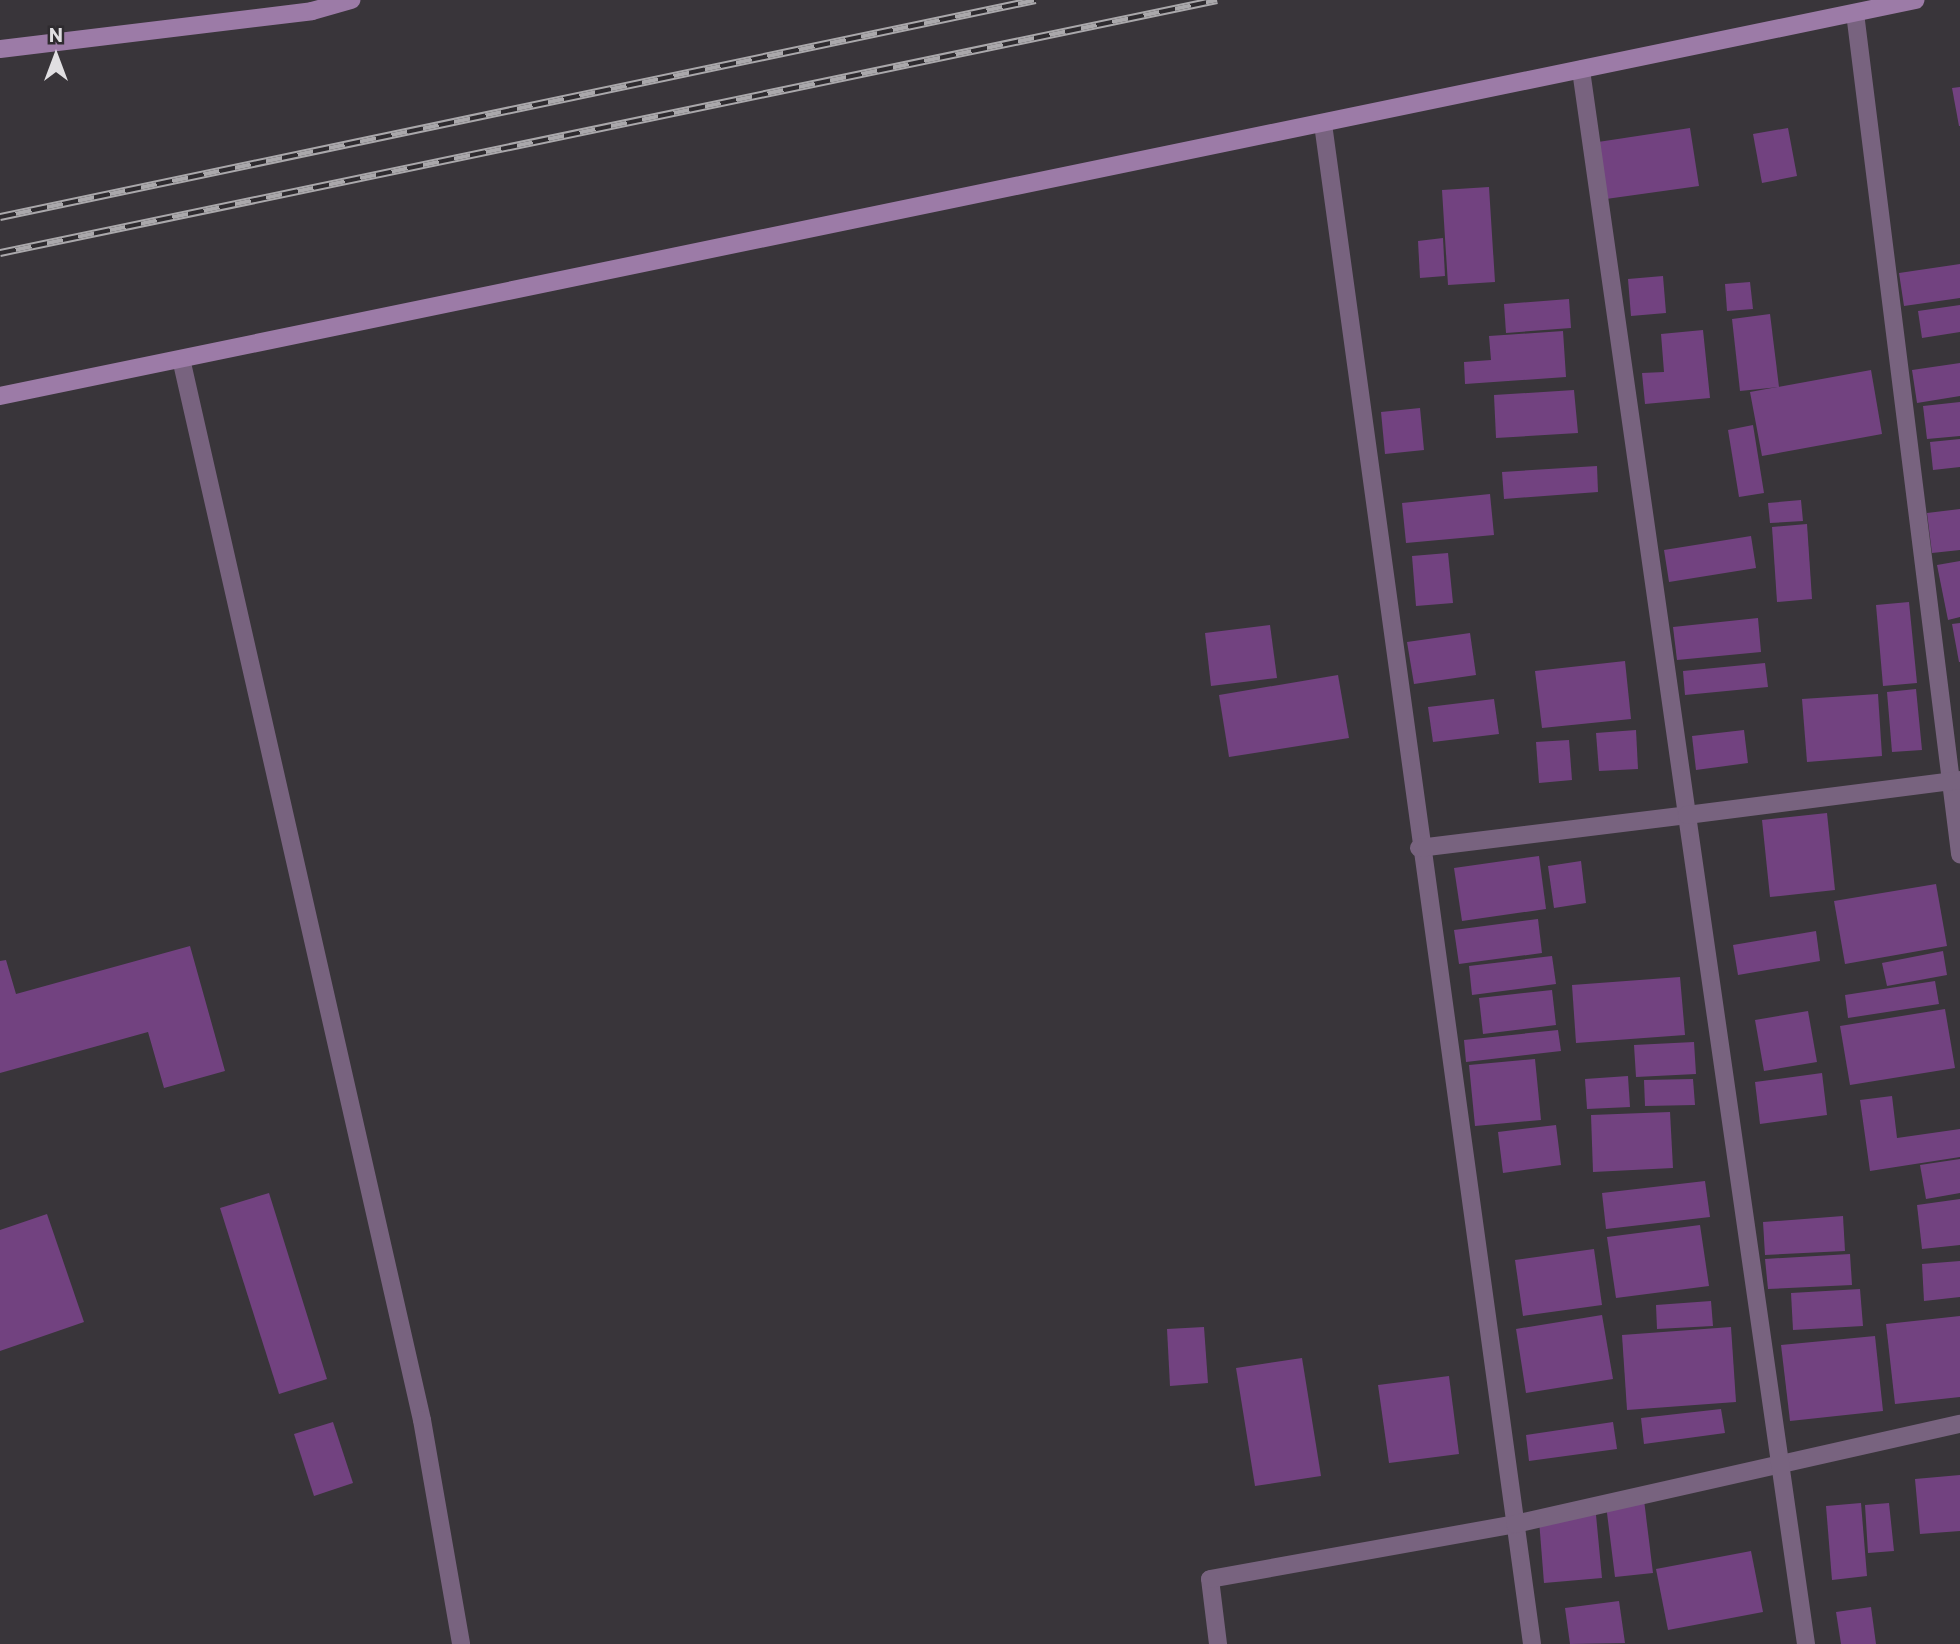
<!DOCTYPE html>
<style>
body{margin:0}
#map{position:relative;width:1960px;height:1644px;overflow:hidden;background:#39353a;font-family:Commissioner,sans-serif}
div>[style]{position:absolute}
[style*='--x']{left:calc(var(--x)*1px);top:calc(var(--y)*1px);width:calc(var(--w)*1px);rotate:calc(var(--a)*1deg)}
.building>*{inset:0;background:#724280}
.street>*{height:18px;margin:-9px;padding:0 9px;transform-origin:9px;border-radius:9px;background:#78637f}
.secondary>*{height:18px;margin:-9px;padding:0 9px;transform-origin:9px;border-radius:9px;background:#9c7ba7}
.rail>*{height:8px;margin-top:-4px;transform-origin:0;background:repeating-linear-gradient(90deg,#2e2b2f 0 16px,#aaa8ab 0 32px);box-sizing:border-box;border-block:2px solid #aaa8ab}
span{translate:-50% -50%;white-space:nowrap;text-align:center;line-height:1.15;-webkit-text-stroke:7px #2e2b2f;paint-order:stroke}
.north{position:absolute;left:21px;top:21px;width:70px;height:70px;-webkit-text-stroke:5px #2e2b2f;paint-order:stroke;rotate:0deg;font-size:19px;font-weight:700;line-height:28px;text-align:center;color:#e1dfe2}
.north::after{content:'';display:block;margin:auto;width:24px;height:32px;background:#e1dfe2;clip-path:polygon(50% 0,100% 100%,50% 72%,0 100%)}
</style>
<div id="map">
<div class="building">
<i style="clip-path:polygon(1960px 87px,1960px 126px,1959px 126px,1952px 88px)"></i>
<i style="clip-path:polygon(1690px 128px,1699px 186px,1606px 199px,1598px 142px)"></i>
<i style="clip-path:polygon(1788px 128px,1797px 176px,1762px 183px,1753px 134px)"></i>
<i style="clip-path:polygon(1489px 187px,1495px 282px,1448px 285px,1442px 190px)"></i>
<i style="clip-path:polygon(1443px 238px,1445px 276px,1420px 278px,1418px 241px)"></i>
<i style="clip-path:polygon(1960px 264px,1960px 298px,1904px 306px,1899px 273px)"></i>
<i style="clip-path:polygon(1663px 276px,1666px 313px,1631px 316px,1628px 279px)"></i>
<i style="clip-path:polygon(1750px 282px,1753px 309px,1727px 311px,1725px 284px)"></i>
<i style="clip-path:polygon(1569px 299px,1571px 328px,1506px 333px,1504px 304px)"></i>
<i style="clip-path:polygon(1960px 305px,1960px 332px,1922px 338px,1918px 311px)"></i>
<i style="clip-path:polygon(1770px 314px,1779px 387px,1740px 391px,1732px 319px)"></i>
<i style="clip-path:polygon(1703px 330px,1710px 398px,1645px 404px,1642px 373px,1664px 372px,1661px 334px)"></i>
<i style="clip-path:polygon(1563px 331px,1566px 377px,1465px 384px,1464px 362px,1491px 360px,1489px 336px)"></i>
<i style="clip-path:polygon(1960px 363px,1960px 396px,1917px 403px,1912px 370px)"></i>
<i style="clip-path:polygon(1871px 370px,1882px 434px,1762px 456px,1750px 392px)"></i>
<i style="clip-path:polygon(1574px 390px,1578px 433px,1496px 438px,1494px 395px)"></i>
<i style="clip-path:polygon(1960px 402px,1960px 436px,1927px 439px,1923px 406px)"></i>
<i style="clip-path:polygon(1420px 408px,1424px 450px,1385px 454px,1381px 412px)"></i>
<i style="clip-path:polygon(1753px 425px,1764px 493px,1739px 497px,1728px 430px)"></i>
<i style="clip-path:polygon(1960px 439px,1960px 467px,1933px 470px,1930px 442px)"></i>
<i style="clip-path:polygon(1597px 466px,1598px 492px,1504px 499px,1502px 472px)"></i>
<i style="clip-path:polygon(1490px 494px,1494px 535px,1406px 543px,1402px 503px)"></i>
<i style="clip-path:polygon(1801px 500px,1803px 521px,1770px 523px,1768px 503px)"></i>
<i style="clip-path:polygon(1960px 509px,1960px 550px,1932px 553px,1927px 513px)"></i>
<i style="clip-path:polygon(1807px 524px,1812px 599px,1777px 602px,1772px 527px)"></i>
<i style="clip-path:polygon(1751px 536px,1756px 568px,1669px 582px,1664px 550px)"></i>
<i style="clip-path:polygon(1448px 553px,1453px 603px,1416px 606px,1412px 556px)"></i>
<i style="clip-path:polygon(1960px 561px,1960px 617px,1948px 620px,1937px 565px)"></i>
<i style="clip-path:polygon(1909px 602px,1917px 683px,1883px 686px,1876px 605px)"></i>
<i style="clip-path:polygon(1758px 618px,1761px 652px,1677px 660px,1673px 627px)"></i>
<i style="clip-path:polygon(1960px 623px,1960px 662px,1959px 662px,1952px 624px)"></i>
<i style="clip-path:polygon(1270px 625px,1277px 678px,1211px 686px,1205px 633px)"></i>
<i style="clip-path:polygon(1470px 633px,1476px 675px,1414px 684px,1407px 642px)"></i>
<i style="clip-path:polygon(1625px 661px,1631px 719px,1542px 728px,1535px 671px)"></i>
<i style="clip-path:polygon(1765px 663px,1768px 687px,1685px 695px,1683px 671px)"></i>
<i style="clip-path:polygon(1338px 675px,1349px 738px,1229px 757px,1219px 695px)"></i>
<i style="clip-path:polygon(1916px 689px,1922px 750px,1892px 752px,1887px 692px)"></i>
<i style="clip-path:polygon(1878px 694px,1882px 756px,1807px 762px,1802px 699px)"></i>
<i style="clip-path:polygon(1494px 699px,1499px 734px,1433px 742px,1428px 707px)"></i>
<i style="clip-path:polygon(1636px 730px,1638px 769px,1599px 771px,1596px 733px)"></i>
<i style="clip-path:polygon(1744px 730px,1748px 763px,1696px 770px,1692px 736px)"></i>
<i style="clip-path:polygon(1569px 740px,1572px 780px,1539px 783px,1536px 742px)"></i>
<i style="clip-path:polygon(1827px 813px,1835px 890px,1770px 897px,1762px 820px)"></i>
<i style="clip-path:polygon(1539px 856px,1546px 909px,1462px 921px,1454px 868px)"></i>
<i style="clip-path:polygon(1581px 861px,1586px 903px,1554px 908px,1548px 866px)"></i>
<i style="clip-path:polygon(1936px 884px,1947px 946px,1845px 964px,1834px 901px)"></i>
<i style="clip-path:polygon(1538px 919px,1542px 953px,1459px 964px,1454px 930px)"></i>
<i style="clip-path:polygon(1816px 931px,1820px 961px,1738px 975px,1733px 945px)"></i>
<i style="clip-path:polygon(190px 946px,225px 1071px,164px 1088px,148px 1032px,0 1073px,0 961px,6px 960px,16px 994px)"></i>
<i style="clip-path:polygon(1943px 951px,1947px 975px,1887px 986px,1882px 963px)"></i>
<i style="clip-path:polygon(1552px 956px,1556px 984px,1472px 995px,1469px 966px)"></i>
<i style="clip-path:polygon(1680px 977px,1685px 1035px,1576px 1043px,1572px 985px)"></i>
<i style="clip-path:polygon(1935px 981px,1939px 1004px,1848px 1018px,1845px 995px)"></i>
<i style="clip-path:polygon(1552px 990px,1556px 1025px,1483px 1034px,1479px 998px)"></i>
<i style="clip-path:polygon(1945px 1009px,1955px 1068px,1850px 1085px,1840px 1026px)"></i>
<i style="clip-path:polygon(1808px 1011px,1817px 1062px,1764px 1071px,1755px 1020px)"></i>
<i style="clip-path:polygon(1558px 1030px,1561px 1051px,1466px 1062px,1464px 1040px)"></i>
<i style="clip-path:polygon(1694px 1042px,1696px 1074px,1636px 1077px,1634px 1045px)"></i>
<i style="clip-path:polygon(1535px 1059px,1541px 1120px,1475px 1126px,1469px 1065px)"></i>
<i style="clip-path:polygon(1822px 1073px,1827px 1115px,1760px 1124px,1755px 1082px)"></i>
<i style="clip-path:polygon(1628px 1076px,1630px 1107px,1587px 1109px,1585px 1079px)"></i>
<i style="clip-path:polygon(1693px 1079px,1695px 1105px,1645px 1106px,1644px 1080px)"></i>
<i style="clip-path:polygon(1892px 1096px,1897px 1138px,1960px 1129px,1960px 1157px,1870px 1171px,1860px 1100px)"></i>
<i style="clip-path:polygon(1670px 1112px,1673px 1168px,1593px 1172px,1591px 1115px)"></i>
<i style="clip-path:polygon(1556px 1125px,1561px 1165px,1503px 1173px,1498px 1132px)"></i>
<i style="clip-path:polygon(1960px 1159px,1960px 1193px,1926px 1199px,1920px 1165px)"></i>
<i style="clip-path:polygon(1705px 1181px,1710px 1217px,1606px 1229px,1602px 1193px)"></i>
<i style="clip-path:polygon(269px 1193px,327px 1379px,279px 1394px,220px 1208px)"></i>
<i style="clip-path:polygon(1960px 1199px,1960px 1245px,1922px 1249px,1917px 1205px)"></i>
<i style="clip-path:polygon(47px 1214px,84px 1322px,0 1351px,0 1230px)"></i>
<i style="clip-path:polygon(1843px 1216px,1845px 1251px,1765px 1255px,1763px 1222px)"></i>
<i style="clip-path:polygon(1700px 1225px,1709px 1286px,1616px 1298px,1607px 1237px)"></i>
<i style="clip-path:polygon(1594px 1249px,1602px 1305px,1523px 1316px,1515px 1260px)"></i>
<i style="clip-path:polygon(1850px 1254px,1852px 1285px,1768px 1289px,1765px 1259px)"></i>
<i style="clip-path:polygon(1960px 1261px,1960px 1297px,1924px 1301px,1922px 1264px)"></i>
<i style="clip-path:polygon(1860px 1289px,1863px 1326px,1793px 1330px,1791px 1293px)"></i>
<i style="clip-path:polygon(1711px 1301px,1713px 1326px,1657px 1329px,1656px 1305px)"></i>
<i style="clip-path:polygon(1602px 1315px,1613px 1379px,1526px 1393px,1516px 1329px)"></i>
<i style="clip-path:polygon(1960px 1316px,1960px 1397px,1895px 1404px,1886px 1324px)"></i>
<i style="clip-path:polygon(1204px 1327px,1208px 1383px,1170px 1386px,1167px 1329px)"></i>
<i style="clip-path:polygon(1731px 1327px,1736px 1402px,1627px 1410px,1622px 1335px)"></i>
<i style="clip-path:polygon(1875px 1336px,1883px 1411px,1790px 1421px,1781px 1345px)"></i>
<i style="clip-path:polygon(1302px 1358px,1321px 1476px,1255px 1486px,1236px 1368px)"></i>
<i style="clip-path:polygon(1449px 1376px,1459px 1454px,1389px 1463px,1378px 1385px)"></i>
<i style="clip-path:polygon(1721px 1409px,1725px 1433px,1644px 1444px,1641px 1418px)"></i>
<i style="clip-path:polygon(333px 1422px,353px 1483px,314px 1496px,294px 1434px)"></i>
<i style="clip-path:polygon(1613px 1422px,1617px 1449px,1529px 1461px,1526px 1435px)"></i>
<i style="clip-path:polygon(1960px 1475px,1960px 1531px,1920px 1534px,1915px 1479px)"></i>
<i style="clip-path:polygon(1644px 1500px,1653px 1573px,1615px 1577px,1606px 1505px)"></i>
<i style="clip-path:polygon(1861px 1503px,1867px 1576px,1832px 1580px,1826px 1506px)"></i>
<i style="clip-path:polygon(1889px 1503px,1894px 1551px,1868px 1553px,1865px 1505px)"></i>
<i style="clip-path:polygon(1596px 1515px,1602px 1578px,1544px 1583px,1539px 1520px)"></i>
<i style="clip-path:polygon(1751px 1551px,1763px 1612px,1668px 1630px,1656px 1569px)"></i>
<i style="clip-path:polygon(1619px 1601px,1625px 1643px,1570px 1644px,1565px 1608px)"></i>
<i style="clip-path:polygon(1871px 1607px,1876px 1644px,1841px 1644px,1836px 1612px)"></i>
</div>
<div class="street">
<i style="--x:1855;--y:13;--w:848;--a:82.88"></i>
<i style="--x:1323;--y:124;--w:1534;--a:82.17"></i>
<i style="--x:182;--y:363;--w:1084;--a:77.21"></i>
<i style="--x:422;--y:1420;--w:227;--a:80.1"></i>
<i style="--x:1419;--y:848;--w:270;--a:-7"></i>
<i style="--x:1687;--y:815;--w:753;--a:-98.1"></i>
<i style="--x:1218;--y:1644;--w:65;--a:-97"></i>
<i style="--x:1210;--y:1579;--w:310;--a:-10.2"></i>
<i style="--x:1515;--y:1524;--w:456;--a:-12.7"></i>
<i style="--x:1806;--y:1644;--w:837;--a:-98.17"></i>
<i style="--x:1687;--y:815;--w:275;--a:-7.3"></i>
</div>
<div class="secondary">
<i style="--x:0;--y:49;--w:314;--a:-6.9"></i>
<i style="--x:312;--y:11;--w:41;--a:-15.8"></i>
<i style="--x:0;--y:396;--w:1956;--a:-11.68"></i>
</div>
<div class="rail">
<i style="--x:0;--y:217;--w:1058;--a:-11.83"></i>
<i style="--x:0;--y:253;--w:1243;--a:-11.74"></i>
</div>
<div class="north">N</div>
</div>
